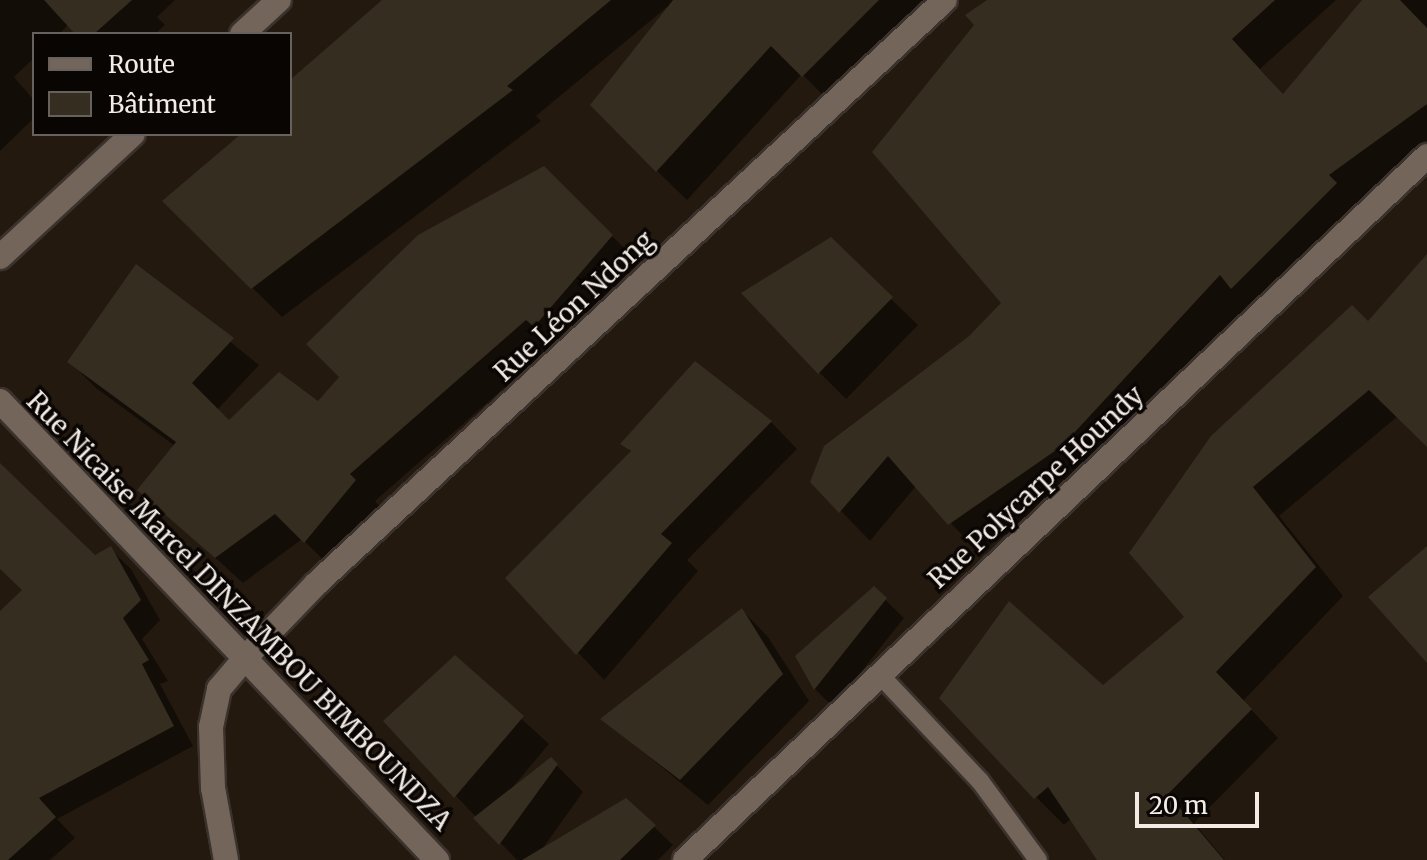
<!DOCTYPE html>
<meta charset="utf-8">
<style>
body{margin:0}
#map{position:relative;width:1427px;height:860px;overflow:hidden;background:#24190f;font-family:Merriweather,serif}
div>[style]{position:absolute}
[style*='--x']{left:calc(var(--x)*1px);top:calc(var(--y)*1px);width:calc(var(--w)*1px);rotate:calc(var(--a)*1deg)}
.shadow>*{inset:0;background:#0007}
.building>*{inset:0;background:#342d20}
.roads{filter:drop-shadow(2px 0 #3b322e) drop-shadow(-2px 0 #3b322e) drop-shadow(0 2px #3b322e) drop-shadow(0 -2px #3b322e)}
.service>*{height:18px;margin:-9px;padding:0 9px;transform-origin:9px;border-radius:9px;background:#736559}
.minor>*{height:24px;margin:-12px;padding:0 12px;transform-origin:12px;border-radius:12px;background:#736559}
.tertiary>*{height:24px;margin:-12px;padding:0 12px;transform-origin:12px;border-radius:12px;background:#736559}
span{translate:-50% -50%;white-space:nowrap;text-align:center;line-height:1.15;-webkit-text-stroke:7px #090503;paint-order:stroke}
.street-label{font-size:26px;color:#f3ebe4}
.legend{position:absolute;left:32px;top:32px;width:260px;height:104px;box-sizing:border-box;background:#090503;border:2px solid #67615d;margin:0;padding:10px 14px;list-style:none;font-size:24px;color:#f3ebe4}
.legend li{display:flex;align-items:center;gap:16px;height:40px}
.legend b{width:40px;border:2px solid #67615d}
.scale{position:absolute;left:1135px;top:792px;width:124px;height:36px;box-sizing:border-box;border:4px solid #f3ebe4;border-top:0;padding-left:10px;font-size:24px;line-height:28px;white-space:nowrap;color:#f3ebe4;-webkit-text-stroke:6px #090503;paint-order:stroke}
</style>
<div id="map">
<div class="shadow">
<i style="clip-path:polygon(0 0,175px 0,157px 17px,165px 25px,155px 34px,78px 34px,69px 24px,59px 34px,34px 34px,34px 58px,14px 77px,34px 100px,34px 118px,0 151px)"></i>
<i style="clip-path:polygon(385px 0,946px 0,833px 105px,802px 74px,687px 200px,657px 171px,667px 7px,536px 116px,541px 121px,282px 317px,165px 201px,244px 134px,290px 134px,290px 94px)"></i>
<i style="clip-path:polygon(990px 0,1336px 0,1260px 69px,1284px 95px,1364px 0,1427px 0,1427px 155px,1357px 205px,1365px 214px,1262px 317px,1249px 304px,1091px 475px,979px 553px,916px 486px,870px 541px,813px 482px,1004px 303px,977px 25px)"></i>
<i style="clip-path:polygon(544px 168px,638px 262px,562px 352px,553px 345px,375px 501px,381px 508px,331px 567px,302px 539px,243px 583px,140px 489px,175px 446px,96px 388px,70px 362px,136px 266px,259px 365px,217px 410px,229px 423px,318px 404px)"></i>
<i style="clip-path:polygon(830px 240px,918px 325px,846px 399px,819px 372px)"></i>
<i style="clip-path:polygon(1427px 257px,1427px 445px,1398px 416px,1279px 516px,1343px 596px,1243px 701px,1278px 738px,1194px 823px,1225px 860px,1100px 860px,1072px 818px,1064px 825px,1036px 797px,1103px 688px,1186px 617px,1131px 553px,1368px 323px)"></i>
<i style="clip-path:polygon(771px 422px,797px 449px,687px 560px,698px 571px,604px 680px,508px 578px,632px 453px,623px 444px)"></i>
<i style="clip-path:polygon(0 465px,94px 558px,110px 549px,131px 569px,160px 620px,142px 639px,168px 681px,160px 684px,193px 746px,57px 819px,75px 838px,50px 860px,0 860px,0 614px,24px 590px,0 567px)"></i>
<i style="clip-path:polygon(874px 589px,904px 618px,833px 707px,815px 689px,798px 656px)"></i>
<i style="clip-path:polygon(742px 610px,768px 637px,809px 701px,708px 805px,603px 719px)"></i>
<i style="clip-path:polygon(455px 658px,549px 744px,512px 788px,551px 760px,583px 792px,540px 852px,626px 800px,673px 845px,658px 860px,517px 860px,385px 721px)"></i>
</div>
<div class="building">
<i style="clip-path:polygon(44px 0,132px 0,94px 34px,75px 34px)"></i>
<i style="clip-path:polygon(382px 0,611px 0,507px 86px,513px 90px,251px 289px,162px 201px,241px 134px,290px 134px,290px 80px)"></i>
<i style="clip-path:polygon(673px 0,879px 0,802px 77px,771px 46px,656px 172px,590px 105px)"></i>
<i style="clip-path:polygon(987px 0,1275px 0,1232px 39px,1283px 94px,1362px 0,1400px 0,1427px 28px,1427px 104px,1329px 175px,1337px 183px,1231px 289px,1220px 275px,1062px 446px,948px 525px,888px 456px,839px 513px,810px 482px,824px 446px,969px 336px,1001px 303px,872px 152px,974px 25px,965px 15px)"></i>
<i style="clip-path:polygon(544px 166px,613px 235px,534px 327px,526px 320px,350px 474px,356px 480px,304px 543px,275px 514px,215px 558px,137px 490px,176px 442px,67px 362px,136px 264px,234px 338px,192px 383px,229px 420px,279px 372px,318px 401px,339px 377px,306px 344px,418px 235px)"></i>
<i style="clip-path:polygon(831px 237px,893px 297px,818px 374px,741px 293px)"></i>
<i style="clip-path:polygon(1427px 254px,1427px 447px,1369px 390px,1253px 487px,1316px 567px,1216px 672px,1252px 709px,1168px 794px,1224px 860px,1097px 860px,1048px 787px,1034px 799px,939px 698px,1009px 601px,1103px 685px,1184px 617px,1129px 553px,1211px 436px,1352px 305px,1368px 321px)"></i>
<i style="clip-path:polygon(695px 361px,772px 421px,661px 534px,672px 543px,576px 655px,505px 578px,631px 451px,620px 444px)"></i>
<i style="clip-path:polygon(0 463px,95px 555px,111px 546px,141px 600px,123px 618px,149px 660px,142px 664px,174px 726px,39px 798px,56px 817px,8px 860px,0 860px,0 611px,22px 590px,0 569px)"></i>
<i style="clip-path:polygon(1427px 546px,1427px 663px,1368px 597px)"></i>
<i style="clip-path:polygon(874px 586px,887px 598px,814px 690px,795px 656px)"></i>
<i style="clip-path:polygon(742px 608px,783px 674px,680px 780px,600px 719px)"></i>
<i style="clip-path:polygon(455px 655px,524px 716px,454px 798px,383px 721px)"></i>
<i style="clip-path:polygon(551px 757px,558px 764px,499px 845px,473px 818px)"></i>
<i style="clip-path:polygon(626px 798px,656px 825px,620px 860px,522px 860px)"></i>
</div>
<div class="roads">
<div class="service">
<i style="--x:879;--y:674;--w:147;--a:46.7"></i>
<i style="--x:980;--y:781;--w:98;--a:53.7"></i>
</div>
<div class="minor">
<i style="--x:242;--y:34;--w:50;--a:-42.6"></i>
<i style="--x:0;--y:257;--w:181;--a:-42.8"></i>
<i style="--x:0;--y:401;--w:634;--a:46.41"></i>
<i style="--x:246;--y:657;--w:101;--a:-46.2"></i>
<i style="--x:316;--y:584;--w:858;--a:-42.88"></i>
<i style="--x:685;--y:860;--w:1023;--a:-43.49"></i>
</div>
<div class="tertiary">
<i style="--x:226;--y:860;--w:73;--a:-100.2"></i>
<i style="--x:213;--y:788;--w:61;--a:-91.9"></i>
<i style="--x:211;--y:727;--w:39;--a:-78"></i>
<i style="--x:219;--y:689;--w:42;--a:-49.8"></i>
</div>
</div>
<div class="street-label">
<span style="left:574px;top:306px;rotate:-43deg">Rue Léon Ndong</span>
<span style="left:1036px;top:487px;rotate:-43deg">Rue Polycarpe Houndy</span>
<span style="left:239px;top:611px;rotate:46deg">Rue Nicaise Marcel DINZAMBOU BIMBOUNDZA</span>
</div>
<ul class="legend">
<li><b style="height:10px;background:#736559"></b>Route</li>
<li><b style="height:22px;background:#342d20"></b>Bâtiment</li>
</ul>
<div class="scale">20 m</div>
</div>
